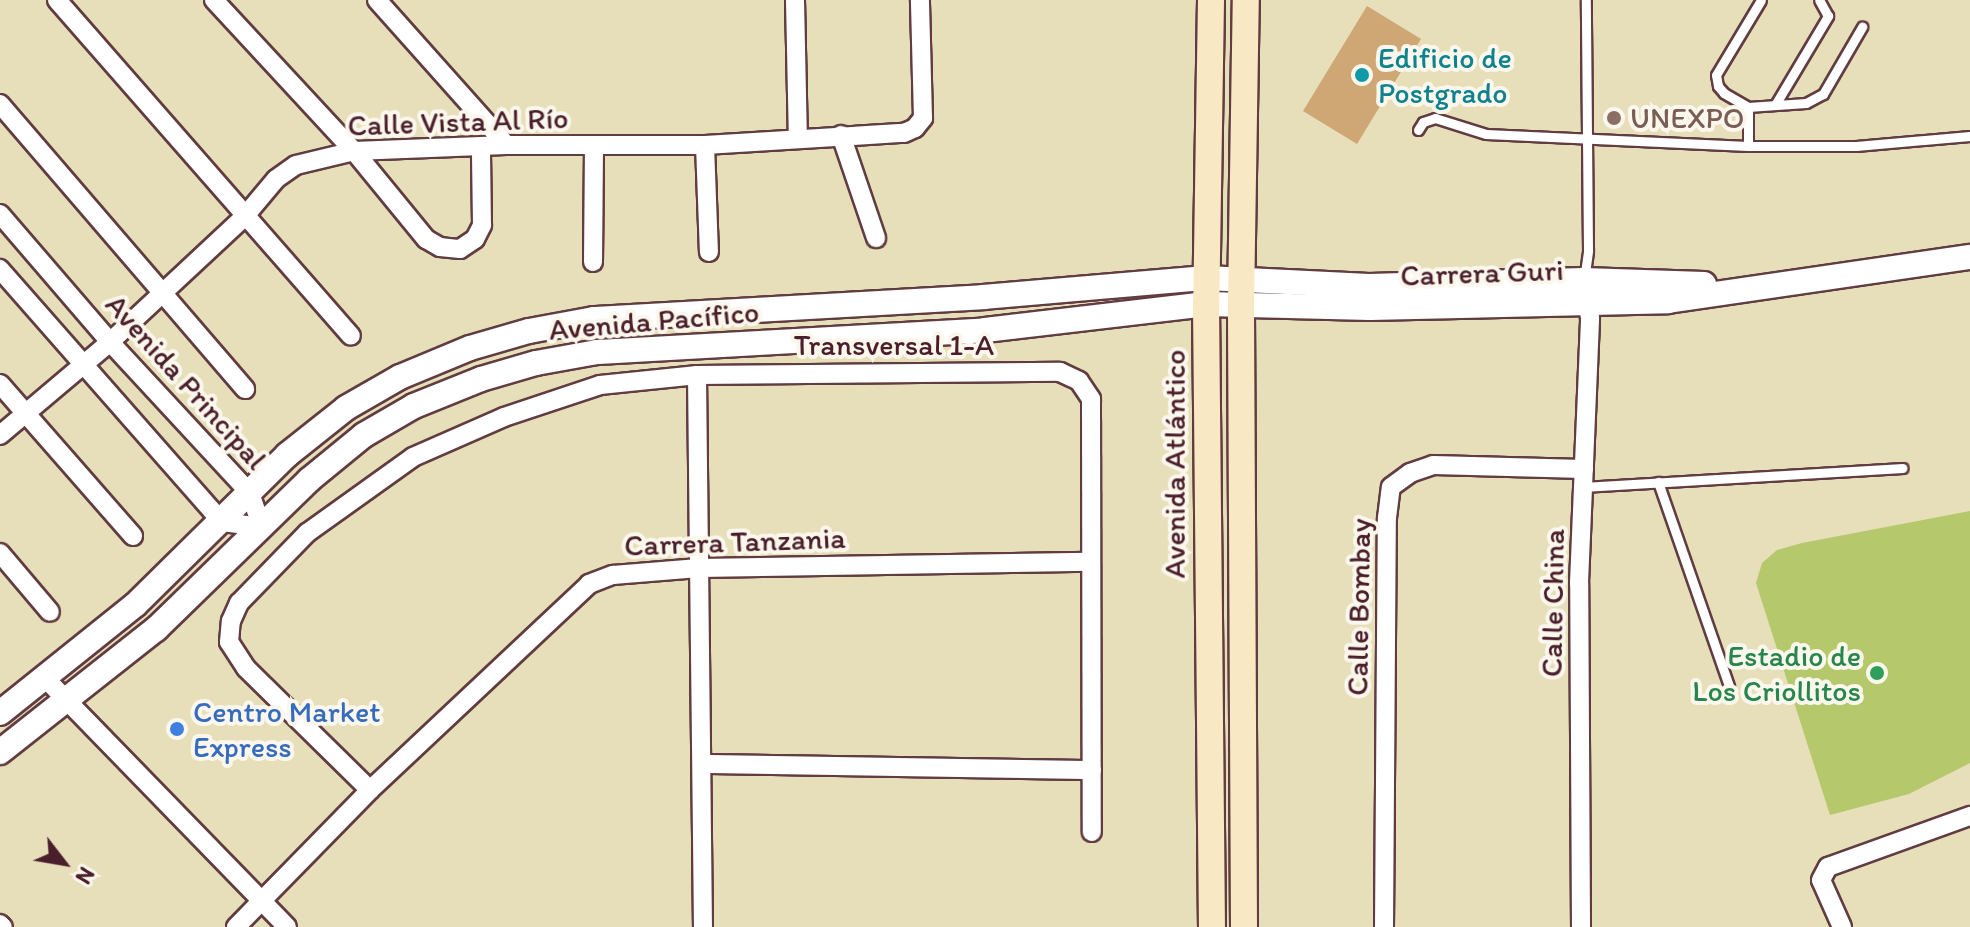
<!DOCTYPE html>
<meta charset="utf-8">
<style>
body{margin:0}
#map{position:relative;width:1970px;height:927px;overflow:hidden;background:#e6dfba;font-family:Itim,sans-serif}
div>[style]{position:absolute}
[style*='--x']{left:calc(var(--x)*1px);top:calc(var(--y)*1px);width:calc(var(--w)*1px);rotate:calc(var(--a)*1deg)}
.green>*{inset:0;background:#b6c86c}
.building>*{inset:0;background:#cea775}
.roads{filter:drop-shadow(2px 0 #613c40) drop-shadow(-2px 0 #613c40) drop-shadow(0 2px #613c40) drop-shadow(0 -2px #613c40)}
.service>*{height:9px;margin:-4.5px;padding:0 4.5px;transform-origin:4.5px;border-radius:4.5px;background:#fff}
.minor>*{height:18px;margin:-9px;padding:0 9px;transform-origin:9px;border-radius:9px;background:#fff}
.tertiary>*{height:24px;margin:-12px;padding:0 12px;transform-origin:12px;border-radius:12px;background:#fff}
.secondary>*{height:26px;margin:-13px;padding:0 13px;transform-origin:13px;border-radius:13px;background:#f8e8c3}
.dots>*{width:22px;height:22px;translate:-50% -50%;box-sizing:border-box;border:4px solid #fbf7ec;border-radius:50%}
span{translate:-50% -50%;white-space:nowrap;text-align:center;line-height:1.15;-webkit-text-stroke:8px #fbf7ec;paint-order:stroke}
.culture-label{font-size:30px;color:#0d838f}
.left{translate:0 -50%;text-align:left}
.education-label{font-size:30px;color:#785e54}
.street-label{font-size:30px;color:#4a1f2b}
.leisure-label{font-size:30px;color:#27864d}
.right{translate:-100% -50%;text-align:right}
.shop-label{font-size:30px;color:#366cbe}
.north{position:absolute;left:24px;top:823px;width:80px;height:80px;-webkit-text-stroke:6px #fbf7ec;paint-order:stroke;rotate:121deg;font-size:22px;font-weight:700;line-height:32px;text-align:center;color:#4a1f2b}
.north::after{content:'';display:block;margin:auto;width:28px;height:36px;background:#4a1f2b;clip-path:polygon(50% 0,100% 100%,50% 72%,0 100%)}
</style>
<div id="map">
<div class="green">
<i style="clip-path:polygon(1970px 511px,1970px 763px,1909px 794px,1830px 815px,1756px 583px,1762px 563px,1777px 550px,1802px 543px)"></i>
</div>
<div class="building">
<i style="clip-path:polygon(1367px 6px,1421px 39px,1357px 144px,1303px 111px)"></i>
</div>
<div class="roads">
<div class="service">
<i style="--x:1775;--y:105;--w:104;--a:-59.2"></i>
<i style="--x:1828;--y:16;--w:18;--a:-119"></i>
<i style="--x:1748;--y:107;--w:28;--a:-150"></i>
<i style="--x:1724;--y:93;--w:9;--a:-131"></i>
<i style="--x:1718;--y:86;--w:11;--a:-100"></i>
<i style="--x:1716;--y:75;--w:87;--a:-59"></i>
<i style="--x:1418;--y:130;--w:9;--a:-58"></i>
<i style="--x:1423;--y:122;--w:13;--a:-18"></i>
<i style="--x:1435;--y:118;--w:53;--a:17.4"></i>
<i style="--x:1486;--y:134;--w:262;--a:2.6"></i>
<i style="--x:1748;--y:146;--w:108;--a:0"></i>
<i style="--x:1856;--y:146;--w:114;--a:-5"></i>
<i style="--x:1748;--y:146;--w:39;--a:-90"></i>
<i style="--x:1748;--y:107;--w:58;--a:-3.9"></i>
<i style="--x:1806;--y:103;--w:19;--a:-28"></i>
<i style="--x:1823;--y:94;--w:78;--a:-59.8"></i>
<i style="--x:1584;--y:280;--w:30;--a:-82"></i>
<i style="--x:1588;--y:250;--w:250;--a:-90.5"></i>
<i style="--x:1658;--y:482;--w:216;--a:70.8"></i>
<i style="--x:1583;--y:487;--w:320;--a:-3.4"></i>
</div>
<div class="minor">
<i style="--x:57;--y:0;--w:446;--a:48.8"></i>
<i style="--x:214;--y:0;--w:206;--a:47.2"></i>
<i style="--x:354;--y:151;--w:114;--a:50.7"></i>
<i style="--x:426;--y:239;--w:16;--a:30"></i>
<i style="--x:440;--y:247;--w:20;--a:6"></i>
<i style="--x:460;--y:249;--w:18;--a:-34"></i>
<i style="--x:475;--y:239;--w:16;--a:-63"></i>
<i style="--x:482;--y:225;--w:76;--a:-90.8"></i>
<i style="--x:377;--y:0;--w:194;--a:48.3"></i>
<i style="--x:795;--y:0;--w:139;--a:88.8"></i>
<i style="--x:0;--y:104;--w:376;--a:49.3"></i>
<i style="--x:841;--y:135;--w:109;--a:71.2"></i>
<i style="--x:705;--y:145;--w:107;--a:87.9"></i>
<i style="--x:0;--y:214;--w:169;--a:49.3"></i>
<i style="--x:110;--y:342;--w:206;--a:47.2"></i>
<i style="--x:250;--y:493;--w:36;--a:71"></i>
<i style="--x:262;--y:527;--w:40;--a:-172.9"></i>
<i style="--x:222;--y:522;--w:337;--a:-131.3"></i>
<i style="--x:593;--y:262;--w:116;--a:-89.5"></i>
<i style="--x:697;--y:375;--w:552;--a:89.38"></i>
<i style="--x:0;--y:384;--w:202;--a:48.8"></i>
<i style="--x:0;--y:435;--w:144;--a:-40.2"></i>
<i style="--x:110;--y:342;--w:185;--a:-43"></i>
<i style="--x:245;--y:216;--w:48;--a:-50"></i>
<i style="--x:276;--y:179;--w:24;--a:-35"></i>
<i style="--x:296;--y:165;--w:60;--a:-13.6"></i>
<i style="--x:354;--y:151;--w:152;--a:-2.3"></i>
<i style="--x:506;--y:145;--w:199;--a:0"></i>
<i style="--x:705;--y:145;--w:199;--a:-3.5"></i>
<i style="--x:904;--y:133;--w:12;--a:-24"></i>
<i style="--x:915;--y:128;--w:13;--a:-51"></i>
<i style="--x:923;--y:118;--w:118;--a:-91.5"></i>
<i style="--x:0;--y:553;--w:77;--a:49.7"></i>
<i style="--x:45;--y:678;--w:347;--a:45.8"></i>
<i style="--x:703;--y:764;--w:389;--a:0.9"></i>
<i style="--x:370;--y:790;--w:174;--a:-135.5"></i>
<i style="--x:246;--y:668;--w:31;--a:-123"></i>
<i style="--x:229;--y:642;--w:21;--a:-85"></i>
<i style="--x:231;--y:621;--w:20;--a:-66"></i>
<i style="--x:239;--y:603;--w:98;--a:-45.8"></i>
<i style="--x:307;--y:533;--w:130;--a:-35.6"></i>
<i style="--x:413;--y:457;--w:99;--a:-23.7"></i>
<i style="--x:504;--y:417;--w:101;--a:-18.4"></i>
<i style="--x:600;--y:385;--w:98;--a:-5.9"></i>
<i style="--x:697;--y:375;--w:363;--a:-0.5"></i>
<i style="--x:1060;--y:372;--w:21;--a:25"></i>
<i style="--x:1079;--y:381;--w:22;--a:56"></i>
<i style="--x:1091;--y:399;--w:433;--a:89.9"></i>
<i style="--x:0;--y:924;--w:4;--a:45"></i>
<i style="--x:236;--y:927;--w:192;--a:-45.6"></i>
<i style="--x:370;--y:790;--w:301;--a:-43.2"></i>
<i style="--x:589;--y:584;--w:26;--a:-21"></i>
<i style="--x:613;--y:575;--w:86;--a:-4.7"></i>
<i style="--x:699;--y:568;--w:391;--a:-0.9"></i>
<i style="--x:1384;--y:927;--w:409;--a:-89.6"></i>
<i style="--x:1387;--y:518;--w:31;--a:-83"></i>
<i style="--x:1391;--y:487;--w:24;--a:-36"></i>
<i style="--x:1410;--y:473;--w:24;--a:-19"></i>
<i style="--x:1433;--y:465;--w:151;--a:1.5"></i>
<i style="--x:1581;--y:927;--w:344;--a:-90.3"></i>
<i style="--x:1579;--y:583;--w:265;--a:-87.6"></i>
<i style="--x:1590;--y:318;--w:28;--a:-100"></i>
<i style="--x:1842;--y:927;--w:51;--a:-114.1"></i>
<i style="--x:1821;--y:880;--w:15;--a:-62"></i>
<i style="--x:1828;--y:867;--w:151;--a:-19.8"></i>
</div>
<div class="tertiary">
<i style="--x:0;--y:713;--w:173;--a:-38.7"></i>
<i style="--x:135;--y:605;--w:214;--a:-44.6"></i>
<i style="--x:287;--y:455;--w:75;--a:-38.5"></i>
<i style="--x:346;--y:408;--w:62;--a:-29.9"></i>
<i style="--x:400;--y:377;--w:76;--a:-22.5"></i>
<i style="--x:470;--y:348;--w:61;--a:-16.1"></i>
<i style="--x:529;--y:331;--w:66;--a:-10.5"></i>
<i style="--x:594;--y:319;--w:390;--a:-3.2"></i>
<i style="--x:983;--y:297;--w:224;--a:-4.9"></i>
<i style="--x:1206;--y:278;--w:163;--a:2.8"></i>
<i style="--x:1369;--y:286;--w:215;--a:-1.6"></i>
<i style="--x:1584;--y:280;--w:120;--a:1.9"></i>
<i style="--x:0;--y:752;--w:199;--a:-38.3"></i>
<i style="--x:156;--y:629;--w:214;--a:-44.2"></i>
<i style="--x:309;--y:480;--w:71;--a:-39.3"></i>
<i style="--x:364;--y:435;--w:58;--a:-30.1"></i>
<i style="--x:414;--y:406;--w:72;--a:-21.9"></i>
<i style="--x:481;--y:379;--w:57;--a:-16.2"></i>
<i style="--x:536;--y:363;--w:62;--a:-10.2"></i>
<i style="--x:597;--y:352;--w:389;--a:-3.2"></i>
<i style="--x:985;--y:330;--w:223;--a:-6.7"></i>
<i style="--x:1206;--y:304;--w:164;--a:1.4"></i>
<i style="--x:1370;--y:308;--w:298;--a:-1.3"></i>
<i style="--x:1668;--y:301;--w:305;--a:-8.3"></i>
</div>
<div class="secondary">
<i style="--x:1211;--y:0;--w:304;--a:90.9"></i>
<i style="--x:1206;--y:304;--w:623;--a:89.45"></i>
<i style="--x:1244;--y:927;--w:623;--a:-90.28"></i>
<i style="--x:1241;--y:304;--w:304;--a:-89.1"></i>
</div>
</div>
<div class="dots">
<i style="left:1362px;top:75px;background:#0f9aa8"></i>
<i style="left:1614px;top:118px;background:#8d6e63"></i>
<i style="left:1877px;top:673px;background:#2e9e5b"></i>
<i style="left:177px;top:729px;background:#3f7fe0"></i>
</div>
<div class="culture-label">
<span class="left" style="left:1378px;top:75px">Edificio de<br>Postgrado</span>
</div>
<div class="education-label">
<span class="left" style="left:1630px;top:118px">UNEXPO</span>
</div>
<div class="street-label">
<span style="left:458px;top:122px;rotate:-2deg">Calle Vista Al Río</span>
<span style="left:1482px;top:273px;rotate:-2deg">Carrera Guri</span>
<span style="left:654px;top:321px;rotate:-5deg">Avenida Pacífico</span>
<span style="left:894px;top:345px">Transversal 1-A</span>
<span style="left:186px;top:382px;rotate:48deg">Avenida Principal</span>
<span style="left:1175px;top:464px;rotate:-90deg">Avenida Atlántico</span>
<span style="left:735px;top:542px;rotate:-2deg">Carrera Tanzania</span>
<span style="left:1553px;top:603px;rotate:-89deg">Calle China</span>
<span style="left:1359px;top:607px;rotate:-89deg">Calle Bombay</span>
</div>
<div class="leisure-label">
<span class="right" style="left:1861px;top:673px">Estadio de<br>Los Criollitos</span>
</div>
<div class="shop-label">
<span class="left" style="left:193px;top:729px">Centro Market<br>Express</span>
</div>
<div class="north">N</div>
</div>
